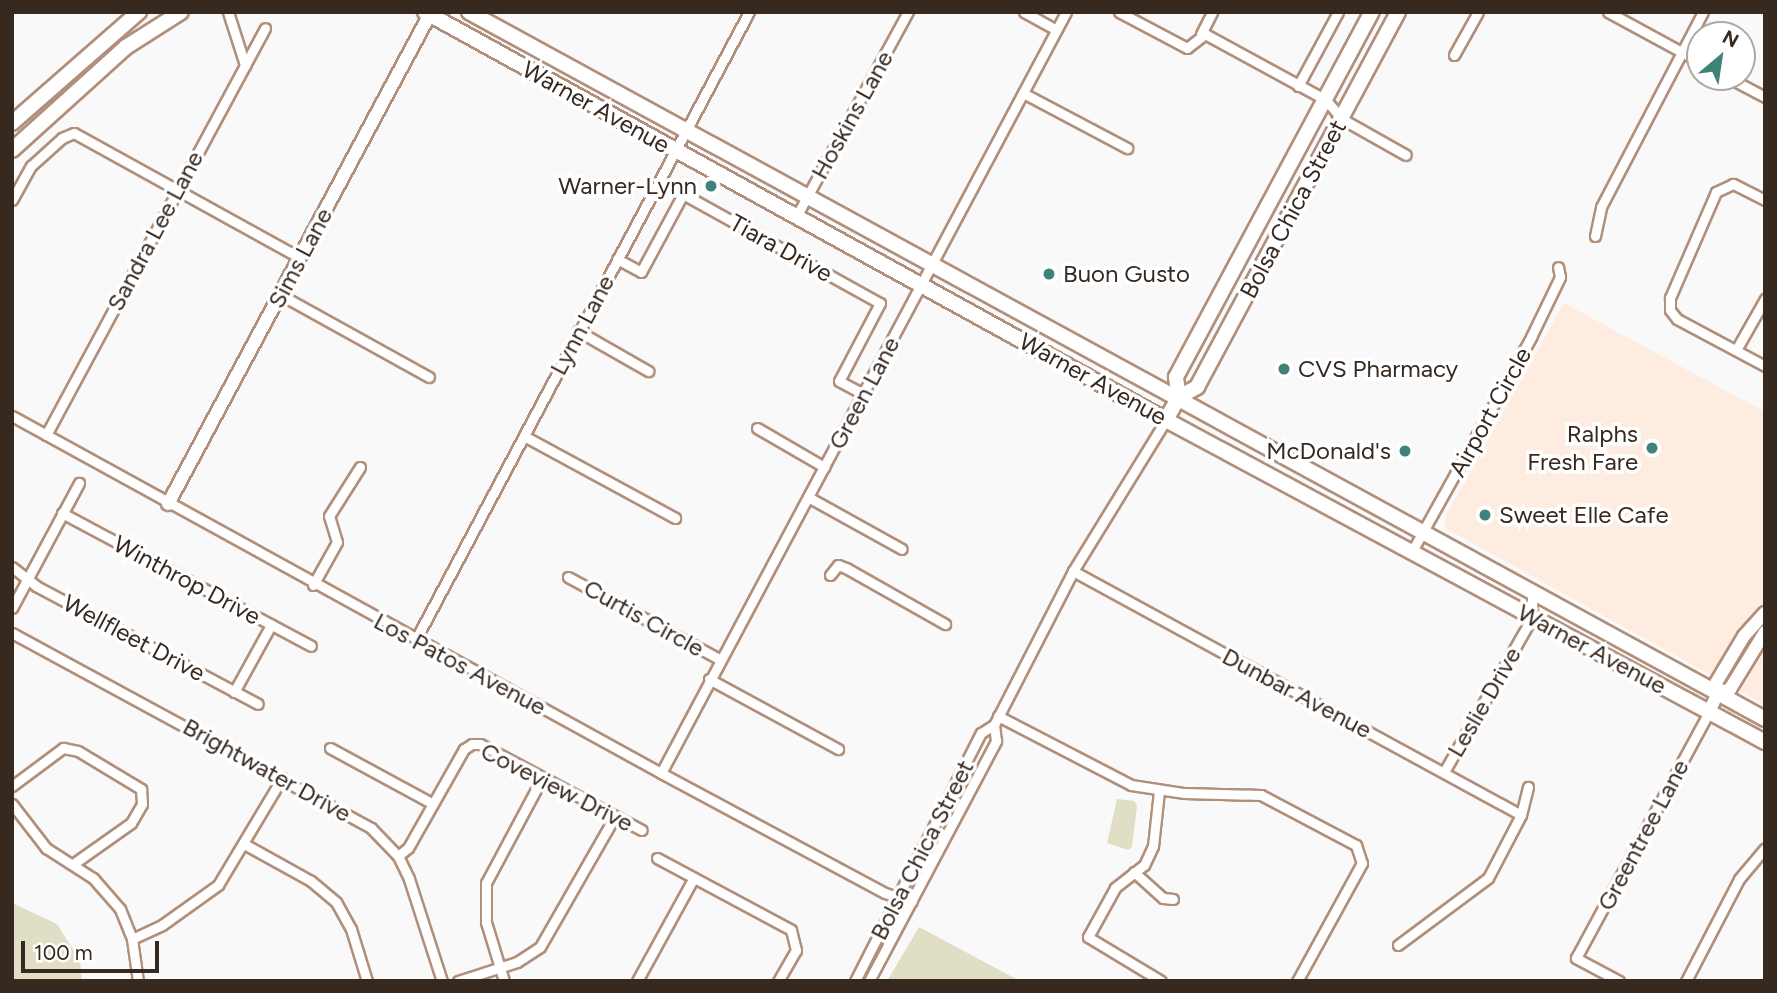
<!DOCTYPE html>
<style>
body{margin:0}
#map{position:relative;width:1777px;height:993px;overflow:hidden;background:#f9f9f9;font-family:Figtree,sans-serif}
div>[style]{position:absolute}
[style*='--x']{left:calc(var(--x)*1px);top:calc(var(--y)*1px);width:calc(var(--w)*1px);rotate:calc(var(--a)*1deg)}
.built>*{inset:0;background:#feece1}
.green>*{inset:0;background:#e0dec5}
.roads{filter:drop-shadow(2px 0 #b08f7b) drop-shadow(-2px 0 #b08f7b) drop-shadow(0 2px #b08f7b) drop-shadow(0 -2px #b08f7b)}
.street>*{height:9px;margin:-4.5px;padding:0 4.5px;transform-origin:4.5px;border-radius:4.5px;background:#fff}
.secondary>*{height:12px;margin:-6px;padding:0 6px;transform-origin:6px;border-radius:6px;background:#fff}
.primary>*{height:14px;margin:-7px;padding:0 7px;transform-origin:7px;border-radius:7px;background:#fff}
.dots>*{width:19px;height:19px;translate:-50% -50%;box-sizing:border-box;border:4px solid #fff;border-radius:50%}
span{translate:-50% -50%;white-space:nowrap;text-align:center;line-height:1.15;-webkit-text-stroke:7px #fff;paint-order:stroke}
.street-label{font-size:24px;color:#362920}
.poi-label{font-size:24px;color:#362920}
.right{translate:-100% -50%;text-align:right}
.left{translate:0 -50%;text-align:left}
.frame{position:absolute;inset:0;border:14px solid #362920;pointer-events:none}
.north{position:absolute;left:1686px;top:21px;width:70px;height:70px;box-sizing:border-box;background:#fff;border:2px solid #afa9a6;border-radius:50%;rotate:29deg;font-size:19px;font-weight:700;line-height:28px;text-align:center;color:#362920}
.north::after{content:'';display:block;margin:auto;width:24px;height:32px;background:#3d8378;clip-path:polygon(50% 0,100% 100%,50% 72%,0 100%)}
.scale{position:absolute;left:21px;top:941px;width:138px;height:32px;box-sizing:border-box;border:4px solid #362920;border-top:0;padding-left:9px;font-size:21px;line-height:24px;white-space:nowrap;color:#362920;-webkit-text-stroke:5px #fff;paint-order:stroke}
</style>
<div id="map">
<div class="built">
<i style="clip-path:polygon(1564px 303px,1765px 412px,1765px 705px,1445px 528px,1446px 515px)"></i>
</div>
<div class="green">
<i style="clip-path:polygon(1117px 799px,1134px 801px,1137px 806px,1132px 847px,1128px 850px,1107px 843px)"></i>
<i style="clip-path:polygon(12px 903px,57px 924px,80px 961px,82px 981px,12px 981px)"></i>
<i style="clip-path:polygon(919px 927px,1020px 981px,887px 981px)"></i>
</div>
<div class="roads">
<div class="street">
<i style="--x:228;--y:12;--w:56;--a:72.2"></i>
<i style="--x:1024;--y:12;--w:37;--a:29"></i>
<i style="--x:1119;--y:12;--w:77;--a:27.9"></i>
<i style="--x:1187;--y:48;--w:23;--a:-38"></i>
<i style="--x:1205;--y:34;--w:138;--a:28.6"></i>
<i style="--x:1326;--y:100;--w:25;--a:50"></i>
<i style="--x:1342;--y:119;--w:73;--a:29.4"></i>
<i style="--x:1608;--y:12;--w:105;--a:28.5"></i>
<i style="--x:1201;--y:34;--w:25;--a:-63"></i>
<i style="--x:1454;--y:55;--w:49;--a:-60.8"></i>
<i style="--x:1727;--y:77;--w:43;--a:27.8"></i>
<i style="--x:1298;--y:86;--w:84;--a:-61.6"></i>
<i style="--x:1023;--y:93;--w:118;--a:27.9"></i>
<i style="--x:12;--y:200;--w:39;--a:-61"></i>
<i style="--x:31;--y:166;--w:42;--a:-42.1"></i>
<i style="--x:62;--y:138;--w:13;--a:-23"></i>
<i style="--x:74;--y:133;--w:258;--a:28.9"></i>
<i style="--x:1765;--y:200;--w:36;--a:-153"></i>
<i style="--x:1733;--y:184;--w:19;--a:155"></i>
<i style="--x:1716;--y:192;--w:116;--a:113.5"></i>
<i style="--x:1670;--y:298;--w:12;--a:90"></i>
<i style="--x:1670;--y:310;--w:11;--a:52"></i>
<i style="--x:1677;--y:319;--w:100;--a:28.1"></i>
<i style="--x:796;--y:217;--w:234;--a:-61.4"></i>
<i style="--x:1595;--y:236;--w:30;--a:-78"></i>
<i style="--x:1601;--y:207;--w:220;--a:-62.4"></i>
<i style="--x:617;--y:259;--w:27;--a:28"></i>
<i style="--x:641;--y:272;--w:89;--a:-61.7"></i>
<i style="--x:683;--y:194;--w:225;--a:29"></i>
<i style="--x:880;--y:303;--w:88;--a:117.7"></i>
<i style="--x:839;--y:381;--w:27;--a:28"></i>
<i style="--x:281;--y:295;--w:169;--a:29"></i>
<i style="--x:578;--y:331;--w:81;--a:29.7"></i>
<i style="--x:1736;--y:350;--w:59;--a:-60.4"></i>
<i style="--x:12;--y:416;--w:741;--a:28.81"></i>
<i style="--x:661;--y:773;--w:254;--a:28.2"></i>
<i style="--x:885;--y:893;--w:28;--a:18"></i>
<i style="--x:757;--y:428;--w:78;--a:30.2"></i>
<i style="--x:46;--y:435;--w:462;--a:-61.7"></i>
<i style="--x:524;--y:436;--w:172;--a:28.5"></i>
<i style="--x:808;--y:497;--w:107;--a:29"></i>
<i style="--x:62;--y:513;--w:282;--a:28.1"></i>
<i style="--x:1411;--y:553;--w:247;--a:-60.9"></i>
<i style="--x:1531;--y:337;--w:67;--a:-64.2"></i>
<i style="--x:1560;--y:277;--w:10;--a:-101"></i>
<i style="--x:12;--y:567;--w:31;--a:38"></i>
<i style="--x:36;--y:586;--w:251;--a:28"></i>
<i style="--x:1073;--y:571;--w:510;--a:28.57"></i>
<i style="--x:830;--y:575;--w:13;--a:-51"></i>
<i style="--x:838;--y:565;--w:9;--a:21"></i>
<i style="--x:846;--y:568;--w:114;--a:29.5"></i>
<i style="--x:568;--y:577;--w:172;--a:28.5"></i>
<i style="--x:313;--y:585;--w:49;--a:-60.8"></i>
<i style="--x:337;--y:542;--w:27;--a:-107"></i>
<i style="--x:329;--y:516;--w:58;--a:-57.7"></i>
<i style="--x:12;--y:608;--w:142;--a:-61.8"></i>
<i style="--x:12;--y:633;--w:409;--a:28.5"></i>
<i style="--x:371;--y:828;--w:39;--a:46"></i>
<i style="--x:398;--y:856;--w:25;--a:64"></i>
<i style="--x:409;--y:879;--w:107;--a:72.1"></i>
<i style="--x:416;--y:639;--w:710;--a:-62.03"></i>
<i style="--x:709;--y:679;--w:147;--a:28.5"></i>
<i style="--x:234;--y:692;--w:77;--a:-61.1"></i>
<i style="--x:998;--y:716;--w:150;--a:27.4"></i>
<i style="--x:1131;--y:785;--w:54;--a:8.6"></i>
<i style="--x:1184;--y:793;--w:77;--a:1.5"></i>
<i style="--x:1261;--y:795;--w:107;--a:27.8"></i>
<i style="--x:1356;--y:845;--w:19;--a:72"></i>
<i style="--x:1362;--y:863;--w:135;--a:118.8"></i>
<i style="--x:330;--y:748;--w:117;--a:28.5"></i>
<i style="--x:1444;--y:772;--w:177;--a:-60.3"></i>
<i style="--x:1532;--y:618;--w:26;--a:-90"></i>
<i style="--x:661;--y:773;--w:862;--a:-61.98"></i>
<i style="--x:12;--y:786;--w:64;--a:-36.7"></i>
<i style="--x:63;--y:748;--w:15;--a:11"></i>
<i style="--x:78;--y:751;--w:74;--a:31.1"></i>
<i style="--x:141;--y:789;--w:15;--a:86"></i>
<i style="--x:142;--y:804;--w:22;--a:120"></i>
<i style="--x:131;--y:823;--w:71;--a:144.7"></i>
<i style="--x:1159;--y:791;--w:55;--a:96.2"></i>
<i style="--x:1153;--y:846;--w:21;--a:115"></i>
<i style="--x:1144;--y:865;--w:37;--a:142"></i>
<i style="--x:1115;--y:888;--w:56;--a:118.9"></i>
<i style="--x:1088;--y:937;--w:85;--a:31.1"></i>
<i style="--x:12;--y:804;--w:56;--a:52.3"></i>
<i style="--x:46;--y:848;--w:56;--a:32.6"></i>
<i style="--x:93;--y:878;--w:41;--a:48.9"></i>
<i style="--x:120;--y:909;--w:32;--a:68"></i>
<i style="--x:132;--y:939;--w:42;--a:81.9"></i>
<i style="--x:246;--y:845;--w:74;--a:29"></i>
<i style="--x:311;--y:881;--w:33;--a:40"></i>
<i style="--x:336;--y:902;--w:31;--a:61"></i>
<i style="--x:351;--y:929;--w:54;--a:72.9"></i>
<i style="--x:398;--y:856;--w:13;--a:-39"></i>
<i style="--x:408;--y:848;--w:114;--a:-60.5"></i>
<i style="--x:464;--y:749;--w:9;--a:-32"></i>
<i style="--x:472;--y:744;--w:8;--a:0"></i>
<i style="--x:480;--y:744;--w:183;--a:28"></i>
<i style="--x:657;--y:858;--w:152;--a:28.2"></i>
<i style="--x:791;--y:930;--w:21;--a:76"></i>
<i style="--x:796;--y:950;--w:36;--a:120"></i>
<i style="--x:1134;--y:872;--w:39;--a:42"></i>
<i style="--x:1163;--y:898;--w:10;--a:6"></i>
<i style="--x:132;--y:939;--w:33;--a:-25"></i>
<i style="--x:162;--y:925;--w:69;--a:-35.5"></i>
<i style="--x:218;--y:885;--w:125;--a:-59.1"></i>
<i style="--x:1398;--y:945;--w:112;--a:-36.7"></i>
<i style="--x:1488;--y:878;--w:71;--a:-62.4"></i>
<i style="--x:1521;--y:815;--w:29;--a:-76"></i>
<i style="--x:458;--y:981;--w:62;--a:-17.9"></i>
<i style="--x:517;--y:962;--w:27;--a:-33"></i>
<i style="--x:540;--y:947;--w:151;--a:-60.2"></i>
<i style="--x:504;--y:981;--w:62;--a:-107"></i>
<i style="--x:486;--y:922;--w:39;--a:-90"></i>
<i style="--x:486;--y:883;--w:119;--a:-61.9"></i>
<i style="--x:637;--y:981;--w:116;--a:-61.2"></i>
<i style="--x:855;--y:981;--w:278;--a:-63.1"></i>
<i style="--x:981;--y:733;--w:15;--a:-32"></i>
<i style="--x:869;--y:981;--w:272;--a:-62.1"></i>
<i style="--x:996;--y:741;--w:16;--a:-97"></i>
<i style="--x:994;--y:725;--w:173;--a:-62.8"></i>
<i style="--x:1073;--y:571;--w:177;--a:-58.4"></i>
<i style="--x:1619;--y:981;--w:49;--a:-151.9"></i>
<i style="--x:1576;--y:958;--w:280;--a:-61.6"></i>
<i style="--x:1686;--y:981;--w:115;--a:-62.5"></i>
<i style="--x:1739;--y:879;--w:40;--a:-50"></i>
</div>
<div class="secondary">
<i style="--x:168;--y:504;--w:558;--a:-61.87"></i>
<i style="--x:1718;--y:693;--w:13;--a:-18"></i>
<i style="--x:1730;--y:689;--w:67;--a:-58.4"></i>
<i style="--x:1709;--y:712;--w:21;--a:-65"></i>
<i style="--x:1718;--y:693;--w:10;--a:-101"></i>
<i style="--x:1716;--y:683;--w:55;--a:-59.2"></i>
<i style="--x:1744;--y:636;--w:31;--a:-48"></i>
</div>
<div class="primary">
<i style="--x:425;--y:12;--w:846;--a:28.84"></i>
<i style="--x:1166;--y:420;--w:680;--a:28.26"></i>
<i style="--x:469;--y:12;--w:1476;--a:28.61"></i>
<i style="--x:12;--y:123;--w:169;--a:-41.2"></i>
<i style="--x:12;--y:150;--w:154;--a:-42.1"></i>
<i style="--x:126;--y:47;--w:65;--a:-32.5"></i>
<i style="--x:1179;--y:397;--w:20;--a:-99"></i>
<i style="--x:1176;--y:377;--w:414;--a:-61.8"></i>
<i style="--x:1166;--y:420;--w:26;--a:-61"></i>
<i style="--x:1179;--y:397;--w:21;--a:-29"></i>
<i style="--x:1197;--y:387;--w:425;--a:-61.8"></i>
</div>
</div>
<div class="dots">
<i style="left:711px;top:186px;background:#3d8378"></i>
<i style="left:1049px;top:274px;background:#3d8378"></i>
<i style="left:1284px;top:369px;background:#3d8378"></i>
<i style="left:1652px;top:448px;background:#3d8378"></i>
<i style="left:1405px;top:451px;background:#3d8378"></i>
<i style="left:1485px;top:515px;background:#3d8378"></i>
</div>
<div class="street-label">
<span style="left:596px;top:107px;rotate:29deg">Warner Avenue</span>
<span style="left:852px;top:115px;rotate:-61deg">Hoskins Lane</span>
<span style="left:1293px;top:209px;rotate:-62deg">Bolsa Chica Street</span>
<span style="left:155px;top:231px;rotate:-62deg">Sandra Lee Lane</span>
<span style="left:781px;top:248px;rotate:29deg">Tiara Drive</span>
<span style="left:300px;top:258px;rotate:-62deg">Sims Lane</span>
<span style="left:582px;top:325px;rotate:-62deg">Lynn Lane</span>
<span style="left:1093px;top:379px;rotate:29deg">Warner Avenue</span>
<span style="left:864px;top:393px;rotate:-62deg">Green Lane</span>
<span style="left:1490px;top:412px;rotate:-61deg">Airport Circle</span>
<span style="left:187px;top:580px;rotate:28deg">Winthrop Drive</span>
<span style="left:644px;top:618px;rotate:29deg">Curtis Circle</span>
<span style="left:134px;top:638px;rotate:28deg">Wellfleet Drive</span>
<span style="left:1592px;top:649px;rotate:28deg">Warner Avenue</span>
<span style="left:460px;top:664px;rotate:28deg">Los Patos Avenue</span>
<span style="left:1297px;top:693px;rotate:28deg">Dunbar Avenue</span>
<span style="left:1484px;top:702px;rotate:-60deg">Leslie Drive</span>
<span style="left:267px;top:770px;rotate:29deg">Brightwater Drive</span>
<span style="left:557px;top:787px;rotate:27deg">Coveview Drive</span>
<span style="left:1643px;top:835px;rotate:-62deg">Greentree Lane</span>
<span style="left:922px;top:850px;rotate:-63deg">Bolsa Chica Street</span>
</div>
<div class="poi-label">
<span class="right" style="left:697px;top:186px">Warner-Lynn</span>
<span class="left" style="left:1063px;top:274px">Buon Gusto</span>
<span class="left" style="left:1298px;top:369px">CVS Pharmacy</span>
<span class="right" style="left:1638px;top:448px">Ralphs<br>Fresh Fare</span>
<span class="right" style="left:1391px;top:451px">McDonald's</span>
<span class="left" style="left:1499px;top:515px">Sweet Elle Cafe</span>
</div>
<div class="frame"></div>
<div class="north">N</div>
<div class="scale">100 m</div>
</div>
